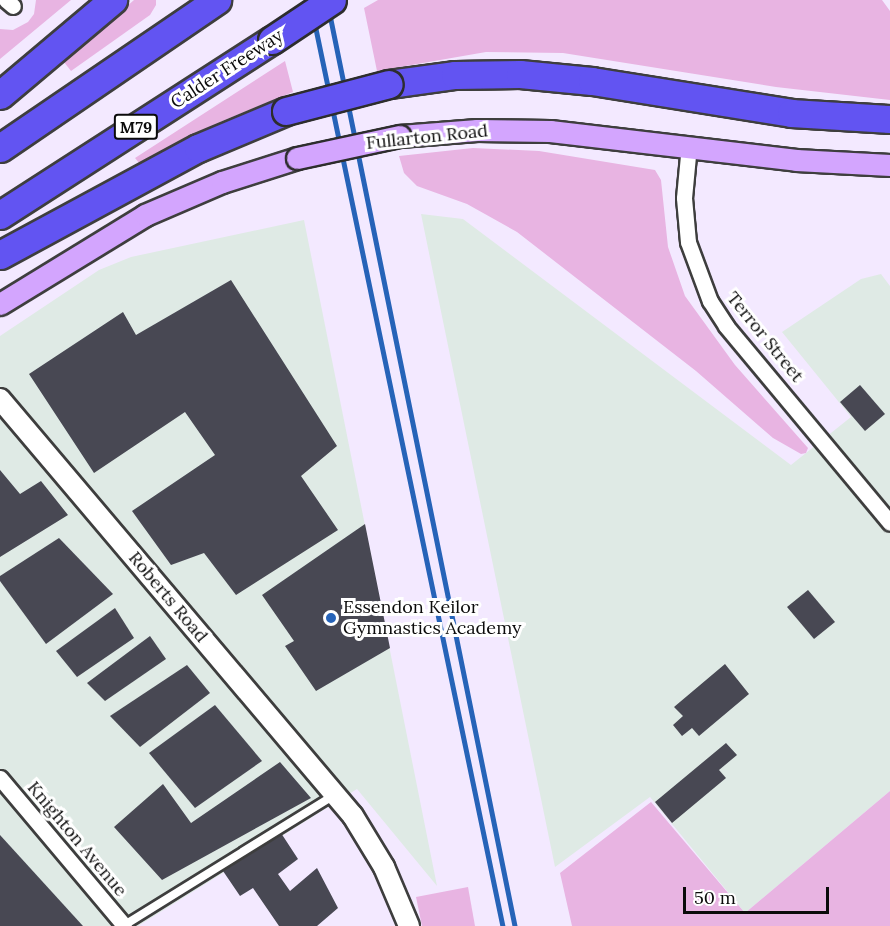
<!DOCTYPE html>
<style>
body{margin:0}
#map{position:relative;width:890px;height:926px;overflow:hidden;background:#f3e9ff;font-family:Lora,serif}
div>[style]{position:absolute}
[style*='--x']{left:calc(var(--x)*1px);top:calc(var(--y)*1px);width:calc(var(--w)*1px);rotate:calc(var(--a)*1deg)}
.industrial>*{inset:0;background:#dfeae5}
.green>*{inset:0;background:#e8b4e2}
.building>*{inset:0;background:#484853}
.roads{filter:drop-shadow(2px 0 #3e3e3e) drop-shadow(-2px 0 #3e3e3e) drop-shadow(0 2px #3e3e3e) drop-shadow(0 -2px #3e3e3e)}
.service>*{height:8px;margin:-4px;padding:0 4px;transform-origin:4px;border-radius:4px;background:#fff}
.minor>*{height:15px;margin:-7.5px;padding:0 7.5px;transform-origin:7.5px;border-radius:7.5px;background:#fff}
.tertiary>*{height:20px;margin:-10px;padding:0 10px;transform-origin:10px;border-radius:10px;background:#fff}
.secondary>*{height:21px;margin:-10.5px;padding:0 10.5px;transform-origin:10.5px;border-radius:10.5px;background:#d3a5fe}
.motorway>*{height:27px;margin:-13.5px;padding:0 13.5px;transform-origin:13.5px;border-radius:13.5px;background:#6254f2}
.rail>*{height:4.5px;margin:-2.25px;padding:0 2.25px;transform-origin:2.25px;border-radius:2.25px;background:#2663b8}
.bridges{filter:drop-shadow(2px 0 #2d2d2d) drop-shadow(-2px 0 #2d2d2d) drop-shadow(0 2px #2d2d2d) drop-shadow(0 -2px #2d2d2d)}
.secondary-bridge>*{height:21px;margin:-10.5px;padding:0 10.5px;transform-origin:10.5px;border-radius:10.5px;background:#d3a5fe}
.motorway-bridge>*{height:27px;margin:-13.5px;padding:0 13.5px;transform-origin:13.5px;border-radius:13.5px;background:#6254f2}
.dots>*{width:16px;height:16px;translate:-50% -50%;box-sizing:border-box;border:3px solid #fff;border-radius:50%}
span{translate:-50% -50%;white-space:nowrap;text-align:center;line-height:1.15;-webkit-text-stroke:6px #fff;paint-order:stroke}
.shield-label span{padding:2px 4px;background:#fff;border:2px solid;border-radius:4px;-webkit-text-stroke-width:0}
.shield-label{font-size:16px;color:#0b0b0b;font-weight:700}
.street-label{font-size:18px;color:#0b0b0b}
.poi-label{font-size:18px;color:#0b0b0b}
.left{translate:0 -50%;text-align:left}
.scale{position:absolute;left:683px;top:887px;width:146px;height:27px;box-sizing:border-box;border:3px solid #0b0b0b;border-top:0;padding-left:8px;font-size:18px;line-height:21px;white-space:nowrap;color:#0b0b0b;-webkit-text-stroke:4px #fff;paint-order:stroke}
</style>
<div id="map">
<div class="industrial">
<i style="clip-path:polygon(421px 214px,463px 219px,791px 465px,851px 417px,782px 332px,861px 279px,881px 274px,890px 286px,890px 791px,745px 913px,650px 797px,555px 867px)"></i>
<i style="clip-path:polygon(304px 220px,437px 886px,357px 789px,138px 926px,0 926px,0 336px,99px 270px,131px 257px)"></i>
</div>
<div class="green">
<i style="clip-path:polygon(36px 0,71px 0,0 59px,0 29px,13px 30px,28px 22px,34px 14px)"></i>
<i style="clip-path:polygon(134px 0,156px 0,156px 5px,150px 15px,71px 71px,64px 62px)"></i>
<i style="clip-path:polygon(378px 0,882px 0,890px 11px,890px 100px,776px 87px,563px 53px,486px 52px,377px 71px,364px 8px)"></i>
<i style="clip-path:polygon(285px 61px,293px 92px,220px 122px,140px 164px,135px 158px)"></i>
<i style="clip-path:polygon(473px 148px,539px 151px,655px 170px,661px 180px,668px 247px,685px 296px,735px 365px,808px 448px,806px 453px,801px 454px,773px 438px,696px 371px,517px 232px,467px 204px,417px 186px,404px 173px,399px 156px)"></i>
<i style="clip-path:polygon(890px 791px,890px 926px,572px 926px,560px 873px,651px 802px,745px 913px)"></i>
<i style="clip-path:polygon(468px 887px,475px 926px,422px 926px,416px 897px)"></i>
</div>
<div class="building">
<i style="clip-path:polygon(231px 280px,337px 446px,301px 476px,338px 530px,236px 595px,204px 553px,171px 565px,132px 511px,215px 455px,185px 412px,94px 473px,29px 374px,123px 312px,136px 335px)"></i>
<i style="clip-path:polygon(860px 385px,885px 414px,865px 431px,840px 402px)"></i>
<i style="clip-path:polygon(0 470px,20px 494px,41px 481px,68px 515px,0 557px)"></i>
<i style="clip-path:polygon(365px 524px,390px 648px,316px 691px,285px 646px,294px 641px,262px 595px)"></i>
<i style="clip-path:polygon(59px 538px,113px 594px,46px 644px,0 581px,0 576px)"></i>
<i style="clip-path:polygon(808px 590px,835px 622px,814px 639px,787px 607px)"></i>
<i style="clip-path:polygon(115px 608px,134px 638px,77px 677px,56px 651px)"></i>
<i style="clip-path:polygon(150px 636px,166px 659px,105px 701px,87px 683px)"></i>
<i style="clip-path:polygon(725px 664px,749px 694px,699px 736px,692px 728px,682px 736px,673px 725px,683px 716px,674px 707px)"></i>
<i style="clip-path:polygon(187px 665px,210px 693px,140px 747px,110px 716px)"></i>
<i style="clip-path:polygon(215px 705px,262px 761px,195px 808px,149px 753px)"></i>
<i style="clip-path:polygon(726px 743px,737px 755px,719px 770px,726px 778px,672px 823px,655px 802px)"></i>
<i style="clip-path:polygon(280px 762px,311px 798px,162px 880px,114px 827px,163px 784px,191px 823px)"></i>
<i style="clip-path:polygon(281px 833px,298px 859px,278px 874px,290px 891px,317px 868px,338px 908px,317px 926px,279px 926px,253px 888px,240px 896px,223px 871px)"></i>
<i style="clip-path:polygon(0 835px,83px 926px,0 926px)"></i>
</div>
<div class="roads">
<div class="service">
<i style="--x:123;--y:926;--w:248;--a:-31.8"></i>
</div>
<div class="minor">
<i style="--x:6;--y:0;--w:9;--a:41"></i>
<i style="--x:689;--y:145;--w:53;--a:95.4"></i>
<i style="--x:684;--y:198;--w:44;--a:84.8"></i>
<i style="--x:688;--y:242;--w:63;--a:69.6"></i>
<i style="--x:710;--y:301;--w:30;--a:57"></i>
<i style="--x:726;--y:326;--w:256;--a:50.2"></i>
<i style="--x:0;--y:778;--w:192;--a:49.9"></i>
</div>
<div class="tertiary">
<i style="--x:0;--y:399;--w:546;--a:49.75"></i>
<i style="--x:353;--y:816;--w:60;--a:58.7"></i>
<i style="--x:384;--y:867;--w:64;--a:67"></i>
</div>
<div class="secondary">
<i style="--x:400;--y:136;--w:77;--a:-4.5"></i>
<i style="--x:477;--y:130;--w:73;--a:0.8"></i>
<i style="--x:550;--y:131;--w:248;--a:6.7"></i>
<i style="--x:796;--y:160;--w:94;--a:3"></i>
<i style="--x:0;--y:304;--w:170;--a:-31.5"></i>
<i style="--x:145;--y:215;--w:84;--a:-23.2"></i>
<i style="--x:222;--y:182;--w:79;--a:-17.7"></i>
</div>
<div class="motorway">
<i style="--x:389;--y:84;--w:67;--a:-7.8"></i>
<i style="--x:455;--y:75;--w:65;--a:-0.9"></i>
<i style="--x:520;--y:74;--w:72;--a:5.6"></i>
<i style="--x:592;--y:81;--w:202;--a:9.1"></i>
<i style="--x:791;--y:113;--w:99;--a:3.5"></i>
<i style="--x:0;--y:95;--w:148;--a:-40.1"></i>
<i style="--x:0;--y:148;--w:263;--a:-34.3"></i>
<i style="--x:0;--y:215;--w:323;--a:-32.8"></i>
<i style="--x:0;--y:255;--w:225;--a:-28.4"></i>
<i style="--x:198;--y:148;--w:95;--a:-22.8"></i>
</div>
</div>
<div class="rail">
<i style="--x:310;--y:0;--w:946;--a:78.23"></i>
<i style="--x:327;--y:0;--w:945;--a:78.52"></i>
</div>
<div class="bridges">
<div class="secondary-bridge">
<i style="--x:297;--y:158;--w:105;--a:-12.1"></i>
</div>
<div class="motorway-bridge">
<i style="--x:272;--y:40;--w:72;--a:-33.7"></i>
<i style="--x:286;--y:111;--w:106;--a:-14.7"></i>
</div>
</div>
<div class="dots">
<i style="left:331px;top:618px;background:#2663b8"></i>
</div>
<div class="shield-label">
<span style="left:136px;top:127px">M79</span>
</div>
<div class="street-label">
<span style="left:227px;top:69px;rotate:-33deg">Calder Freeway</span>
<span style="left:427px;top:137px;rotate:-6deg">Fullarton Road</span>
<span style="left:765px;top:337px;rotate:51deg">Terror Street</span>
<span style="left:168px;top:597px;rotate:50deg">Roberts Road</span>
<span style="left:77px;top:839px;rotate:50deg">Knighton Avenue</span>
</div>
<div class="poi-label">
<span class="left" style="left:343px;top:618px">Essendon Keilor<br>Gymnastics Academy</span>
</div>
<div class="scale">50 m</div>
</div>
